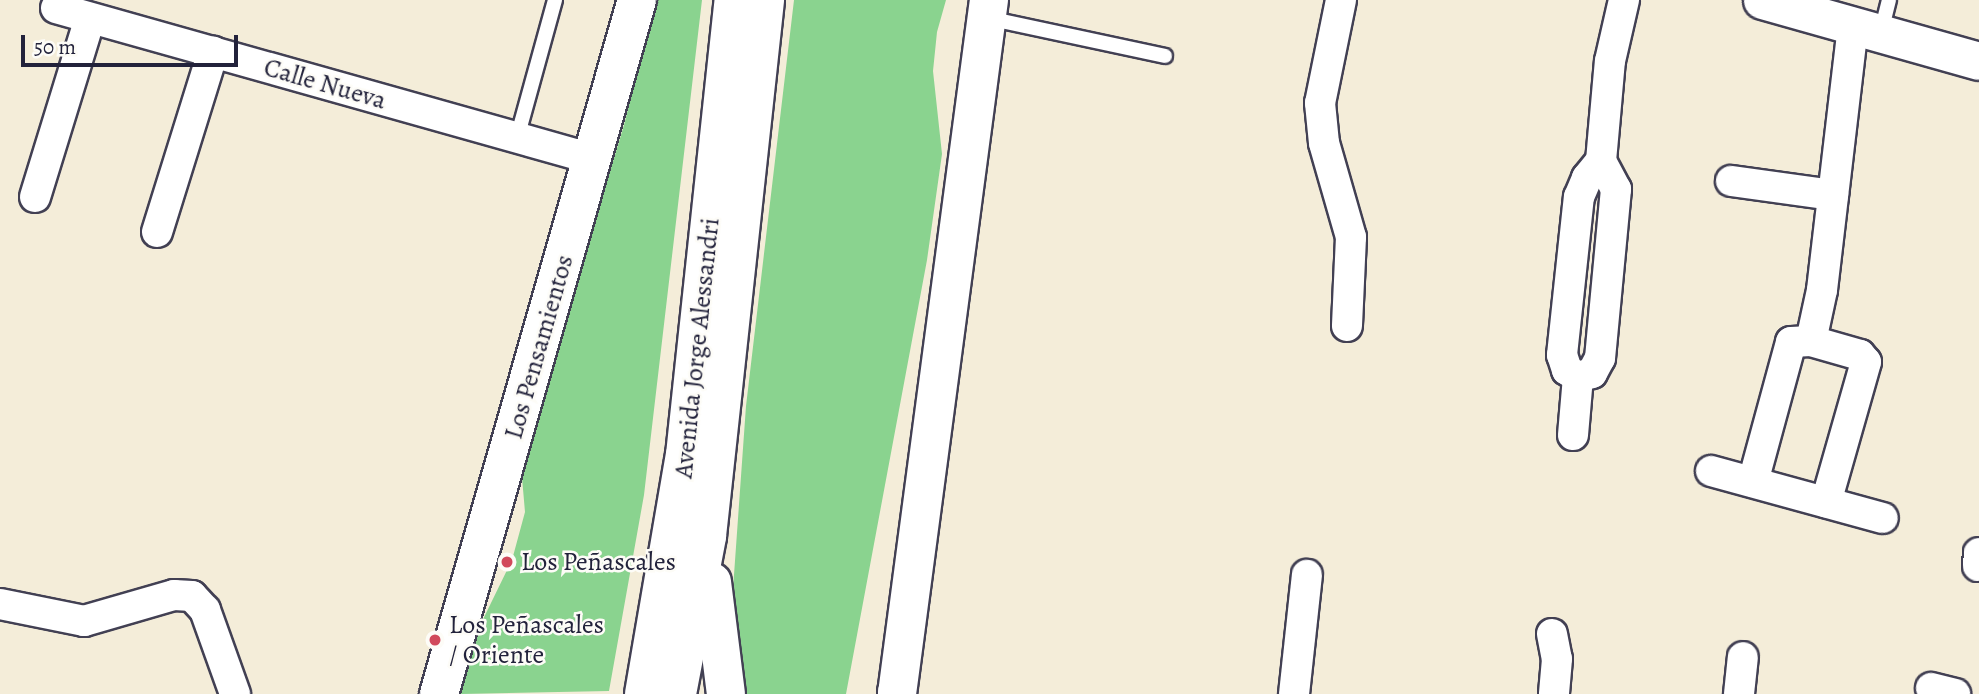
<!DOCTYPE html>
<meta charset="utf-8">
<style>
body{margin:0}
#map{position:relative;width:1979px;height:694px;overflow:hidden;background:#f4edd9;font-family:Alegreya,serif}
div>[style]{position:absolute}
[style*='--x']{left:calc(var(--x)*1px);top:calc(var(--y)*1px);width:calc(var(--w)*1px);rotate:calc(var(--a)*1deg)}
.green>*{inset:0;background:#8ad38f}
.roads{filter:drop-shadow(2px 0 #424053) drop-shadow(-2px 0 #424053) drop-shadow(0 2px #424053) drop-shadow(0 -2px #424053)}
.service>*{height:14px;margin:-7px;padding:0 7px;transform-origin:7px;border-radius:7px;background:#fff}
.minor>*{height:30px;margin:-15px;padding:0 15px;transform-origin:15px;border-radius:15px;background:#fff}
.tertiary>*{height:37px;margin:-18.5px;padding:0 18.5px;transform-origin:18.5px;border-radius:18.5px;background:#fff}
.secondary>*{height:38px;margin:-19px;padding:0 19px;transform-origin:19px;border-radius:19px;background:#fff}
.trunk>*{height:38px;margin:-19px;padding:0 19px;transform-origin:19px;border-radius:19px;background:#fff}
.dots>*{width:19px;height:19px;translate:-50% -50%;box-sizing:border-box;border:4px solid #fdfcf7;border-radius:50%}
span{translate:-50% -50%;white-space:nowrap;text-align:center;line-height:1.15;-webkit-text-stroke:5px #fdfcf7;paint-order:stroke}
.street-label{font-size:26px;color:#22223b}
.poi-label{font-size:26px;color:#22223b}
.left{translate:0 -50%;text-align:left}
.scale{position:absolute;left:21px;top:35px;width:217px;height:32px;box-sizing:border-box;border:4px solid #22223b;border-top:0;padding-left:9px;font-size:21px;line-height:24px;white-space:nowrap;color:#22223b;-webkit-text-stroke:5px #fdfcf7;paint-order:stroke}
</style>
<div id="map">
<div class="green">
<i style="clip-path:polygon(655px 0,702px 0,644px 495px,609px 691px,461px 694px,470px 646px,512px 560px,525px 512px,521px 466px,624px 125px)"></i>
<i style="clip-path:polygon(794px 0,946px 0,937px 32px,933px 71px,942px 154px,927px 260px,846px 694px,737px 694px,731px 617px,746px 406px)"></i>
</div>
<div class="roads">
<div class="service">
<i style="--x:988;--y:18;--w:181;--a:12.1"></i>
<i style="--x:1881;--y:32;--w:33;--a:-76"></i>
<i style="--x:517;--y:138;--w:143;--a:-74.6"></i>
</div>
<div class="minor">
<i style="--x:1341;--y:0;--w:105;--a:101.5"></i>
<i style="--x:1320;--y:103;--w:40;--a:84.3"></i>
<i style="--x:1324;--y:143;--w:98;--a:74"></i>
<i style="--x:1351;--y:237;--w:89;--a:92.6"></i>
<i style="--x:56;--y:8;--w:558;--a:15.71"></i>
<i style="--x:1601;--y:161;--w:32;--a:62"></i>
<i style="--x:1616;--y:189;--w:170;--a:95.4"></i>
<i style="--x:1600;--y:358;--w:17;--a:118"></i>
<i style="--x:1592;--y:373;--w:15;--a:164"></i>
<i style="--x:1578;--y:377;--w:13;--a:-148"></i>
<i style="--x:1567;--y:370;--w:16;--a:-108"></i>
<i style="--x:1562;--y:355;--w:159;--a:-83.9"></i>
<i style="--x:1579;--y:197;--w:21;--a:-67"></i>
<i style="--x:1587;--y:178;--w:22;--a:-51"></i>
<i style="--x:1601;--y:161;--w:100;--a:-84.9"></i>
<i style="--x:1610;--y:61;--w:63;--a:-77.1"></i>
<i style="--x:1731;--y:181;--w:103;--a:7.8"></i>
<i style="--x:35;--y:197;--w:187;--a:-72.9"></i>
<i style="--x:157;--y:232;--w:189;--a:-72.7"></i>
<i style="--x:1811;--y:341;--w:52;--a:-77.8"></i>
<i style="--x:1822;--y:290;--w:266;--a:-83.3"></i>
<i style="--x:1573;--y:435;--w:58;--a:-85.1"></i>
<i style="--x:1711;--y:471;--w:178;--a:15.3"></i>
<i style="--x:1753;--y:482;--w:145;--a:-74.8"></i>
<i style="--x:1791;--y:342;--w:20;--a:-3"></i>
<i style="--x:1811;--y:341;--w:51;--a:15.9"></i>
<i style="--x:1860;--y:355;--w:9;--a:49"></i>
<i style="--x:1866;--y:362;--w:146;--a:105.9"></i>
<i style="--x:1978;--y:566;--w:13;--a:-86"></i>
<i style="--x:0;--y:604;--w:86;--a:11.4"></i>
<i style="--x:84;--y:621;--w:94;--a:-16.1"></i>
<i style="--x:174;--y:595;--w:18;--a:3"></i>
<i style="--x:192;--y:596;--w:19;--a:47"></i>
<i style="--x:205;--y:610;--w:89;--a:70.3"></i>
<i style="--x:1552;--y:634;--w:25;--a:79"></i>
<i style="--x:1557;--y:659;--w:35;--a:95"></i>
<i style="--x:1931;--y:688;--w:25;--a:14"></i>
<i style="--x:1294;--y:694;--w:120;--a:-83.8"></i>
<i style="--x:1739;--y:694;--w:37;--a:-84"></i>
</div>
<div class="tertiary">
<i style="--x:1762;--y:0;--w:225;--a:15.7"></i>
</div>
<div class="secondary">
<i style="--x:439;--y:694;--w:722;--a:-74.08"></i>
<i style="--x:897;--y:694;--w:700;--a:-82.45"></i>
</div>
<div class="trunk">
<i style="--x:712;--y:582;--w:113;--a:82.9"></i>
<i style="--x:644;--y:694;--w:242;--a:-80.3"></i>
<i style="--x:685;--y:455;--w:458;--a:-83.9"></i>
<i style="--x:677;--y:694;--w:161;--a:-79.2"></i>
<i style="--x:707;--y:536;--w:539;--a:-83.82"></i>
<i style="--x:897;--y:694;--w:2;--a:-90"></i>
</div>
</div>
<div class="dots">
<i style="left:507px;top:562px;background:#d1495b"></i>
<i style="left:435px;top:640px;background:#d1495b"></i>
</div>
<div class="street-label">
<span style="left:325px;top:84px;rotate:16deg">Calle Nueva</span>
<span style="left:539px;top:347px;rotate:-74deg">Los Pensamientos</span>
<span style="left:697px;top:348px;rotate:-84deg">Avenida Jorge Alessandri</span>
</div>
<div class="poi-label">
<span class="left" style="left:521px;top:562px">Los Peñascales</span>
<span class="left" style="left:449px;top:640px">Los Peñascales<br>/ Oriente</span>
</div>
<div class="scale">50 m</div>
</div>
